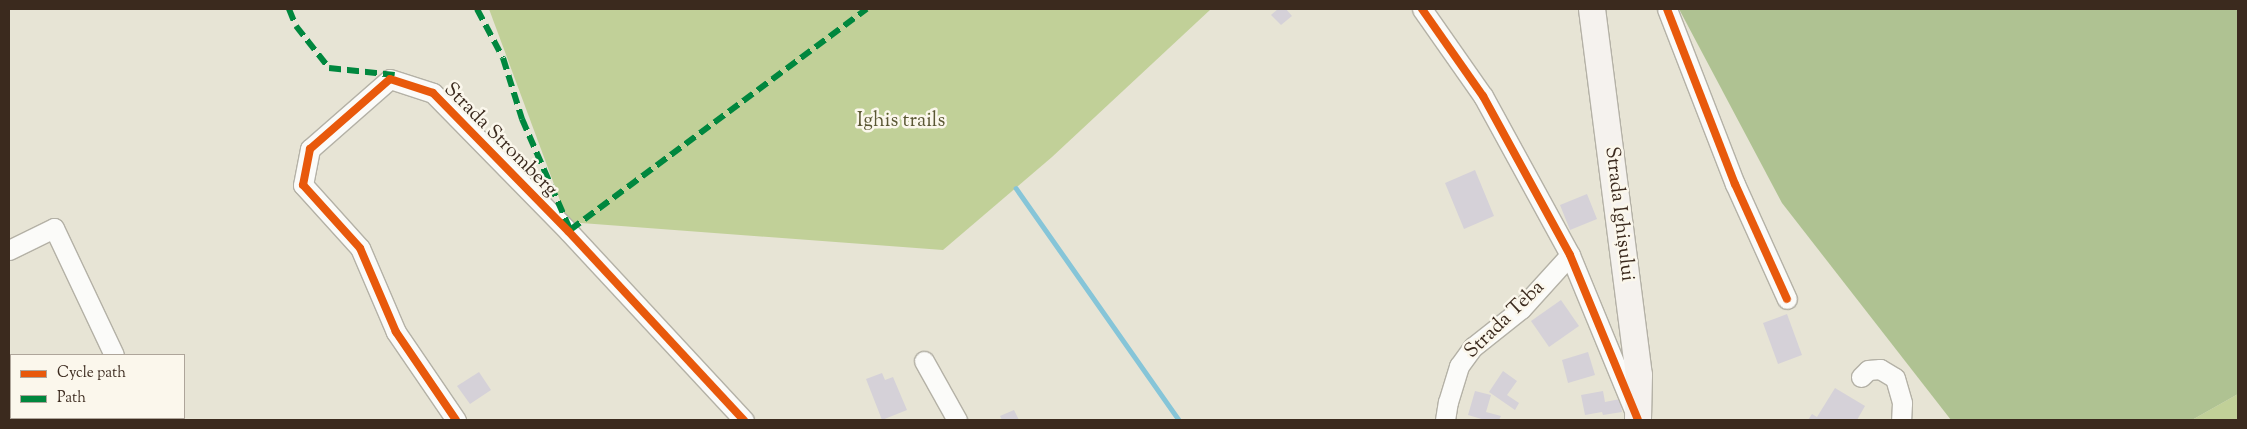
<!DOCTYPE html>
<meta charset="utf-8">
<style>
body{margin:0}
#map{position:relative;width:2247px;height:429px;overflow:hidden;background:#e7e4d5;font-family:"Sorts Mill Goudy",serif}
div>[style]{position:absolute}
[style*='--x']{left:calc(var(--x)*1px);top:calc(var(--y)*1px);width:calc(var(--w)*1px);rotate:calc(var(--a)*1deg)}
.green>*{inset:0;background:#c1d098}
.forest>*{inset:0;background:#afc292}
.stream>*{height:4.5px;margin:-2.25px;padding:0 2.25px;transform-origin:2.25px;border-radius:2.25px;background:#86c5d8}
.building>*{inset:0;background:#d5d1d8}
.roads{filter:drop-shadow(1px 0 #b4b1a6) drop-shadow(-1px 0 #b4b1a6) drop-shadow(0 1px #b4b1a6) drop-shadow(0 -1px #b4b1a6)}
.street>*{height:19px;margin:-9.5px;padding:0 9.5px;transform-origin:9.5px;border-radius:9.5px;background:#fbfbf9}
.secondary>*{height:26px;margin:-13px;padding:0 13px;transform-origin:13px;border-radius:13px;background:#f5f2ee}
.quiet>*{height:6px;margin-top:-3px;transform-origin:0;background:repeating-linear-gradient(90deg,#00873e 0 12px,transparent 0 18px)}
.cycleway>*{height:8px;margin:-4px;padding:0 4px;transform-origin:4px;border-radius:4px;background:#e8590c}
span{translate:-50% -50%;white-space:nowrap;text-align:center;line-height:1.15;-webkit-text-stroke:5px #fbf7ec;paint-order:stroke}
.park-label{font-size:20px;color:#5a5734}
.street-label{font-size:20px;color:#3b2a1e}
.frame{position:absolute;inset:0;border:10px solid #3b2a1e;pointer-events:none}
.legend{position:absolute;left:10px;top:354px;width:175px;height:65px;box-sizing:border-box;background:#fbf7ec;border:1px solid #aea59a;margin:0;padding:6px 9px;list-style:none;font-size:15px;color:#3b2a1e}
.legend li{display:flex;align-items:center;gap:10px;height:25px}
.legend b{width:25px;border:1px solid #aea59a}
</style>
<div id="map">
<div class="green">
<i style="clip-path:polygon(489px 9px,1211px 9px,1052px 157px,943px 250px,568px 222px)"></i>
<i style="clip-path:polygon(2238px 394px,2238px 420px,2192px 420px)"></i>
</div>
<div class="forest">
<i style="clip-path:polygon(1679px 9px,2238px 9px,2238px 394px,2192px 420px,1951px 420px,1782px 203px)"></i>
</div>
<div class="stream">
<i style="--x:1016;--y:188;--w:284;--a:54.9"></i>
</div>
<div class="building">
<i style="clip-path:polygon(1278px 9px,1286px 9px,1292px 16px,1281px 25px,1271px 15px)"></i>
<i style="clip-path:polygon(1475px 170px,1494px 216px,1464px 229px,1445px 183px)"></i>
<i style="clip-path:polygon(1587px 194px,1597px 219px,1570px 230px,1560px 205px)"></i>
<i style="clip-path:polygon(1561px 300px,1579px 326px,1549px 347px,1531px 321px)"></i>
<i style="clip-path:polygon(1787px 314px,1802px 355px,1778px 364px,1763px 323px)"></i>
<i style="clip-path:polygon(1588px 352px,1595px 375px,1568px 383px,1562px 360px)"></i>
<i style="clip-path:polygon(1503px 371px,1517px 381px,1507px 395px,1519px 403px,1515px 410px,1489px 392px)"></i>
<i style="clip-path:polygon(479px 372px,491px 390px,470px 404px,457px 386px)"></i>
<i style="clip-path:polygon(882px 373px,885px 380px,893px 377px,907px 410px,882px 420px,866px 379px)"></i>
<i style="clip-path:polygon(1835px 388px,1865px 406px,1857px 420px,1808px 420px,1812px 414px,1817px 417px)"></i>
<i style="clip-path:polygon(1475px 391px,1491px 395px,1486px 412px,1501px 416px,1499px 420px,1485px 420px,1468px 415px)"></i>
<i style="clip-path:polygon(1603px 391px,1605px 402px,1620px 399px,1622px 412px,1603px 415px,1602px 412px,1585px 415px,1581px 395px)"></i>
<i style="clip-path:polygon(1014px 410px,1019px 420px,1002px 420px,1000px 416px)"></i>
</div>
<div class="roads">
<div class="street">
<i style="--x:1422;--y:9;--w:106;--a:55"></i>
<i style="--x:1483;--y:96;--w:181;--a:61.3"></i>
<i style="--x:1570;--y:255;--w:171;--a:67.6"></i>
<i style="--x:1667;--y:9;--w:188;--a:68.8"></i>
<i style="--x:1735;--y:184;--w:126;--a:65.7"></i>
<i style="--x:9;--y:250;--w:50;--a:-26.1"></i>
<i style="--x:54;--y:228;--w:140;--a:64.7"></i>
<i style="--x:924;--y:361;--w:68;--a:60.8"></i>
<i style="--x:1861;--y:377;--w:10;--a:-45"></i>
<i style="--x:1868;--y:370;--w:12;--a:-5"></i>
<i style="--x:1880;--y:369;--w:17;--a:31"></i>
<i style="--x:1895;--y:378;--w:26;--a:74"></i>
<i style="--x:1902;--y:403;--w:17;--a:93"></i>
<i style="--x:110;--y:420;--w:7;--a:-16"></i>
<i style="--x:456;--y:420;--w:107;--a:-124.3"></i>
<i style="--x:396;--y:332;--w:91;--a:-113.2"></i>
<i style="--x:360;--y:248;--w:85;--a:-132.1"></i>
<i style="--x:303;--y:185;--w:37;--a:-79"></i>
<i style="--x:310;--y:149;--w:106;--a:-41.2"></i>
<i style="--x:390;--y:79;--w:45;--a:18"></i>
<i style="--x:433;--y:93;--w:194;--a:45.6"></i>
<i style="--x:569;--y:232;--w:257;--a:47.1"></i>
<i style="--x:1445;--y:420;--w:18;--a:-81"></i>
<i style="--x:1448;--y:402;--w:38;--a:-73"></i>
<i style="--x:1459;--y:366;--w:24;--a:-54"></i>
<i style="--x:1473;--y:347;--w:61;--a:-38.4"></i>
<i style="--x:1521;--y:309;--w:73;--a:-47.8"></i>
</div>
<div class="secondary">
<i style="--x:1592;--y:9;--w:369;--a:82.7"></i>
<i style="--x:1639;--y:375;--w:45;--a:91.3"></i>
</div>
</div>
<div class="quiet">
<i style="--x:289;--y:9;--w:18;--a:68"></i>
<i style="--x:296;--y:26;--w:53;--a:51.8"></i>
<i style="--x:329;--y:68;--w:66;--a:6.1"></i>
<i style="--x:477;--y:9;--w:55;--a:62"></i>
<i style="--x:503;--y:58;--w:64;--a:72.7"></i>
<i style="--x:522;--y:119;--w:118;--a:66.5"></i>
<i style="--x:570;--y:230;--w:370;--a:-36.7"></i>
</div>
<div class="cycleway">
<i style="--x:1422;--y:9;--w:106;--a:55"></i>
<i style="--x:1483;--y:96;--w:181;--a:61.3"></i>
<i style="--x:1570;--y:255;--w:178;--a:67.6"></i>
<i style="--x:1667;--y:9;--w:188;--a:68.8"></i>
<i style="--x:1735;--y:184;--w:126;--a:65.7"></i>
<i style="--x:456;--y:420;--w:107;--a:-124.3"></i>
<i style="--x:396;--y:332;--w:91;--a:-113.2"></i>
<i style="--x:360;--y:248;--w:85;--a:-132.1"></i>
<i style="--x:303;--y:185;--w:37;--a:-79"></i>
<i style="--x:310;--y:149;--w:106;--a:-41.2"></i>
<i style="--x:390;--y:79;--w:45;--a:18"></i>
<i style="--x:433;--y:93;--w:194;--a:45.6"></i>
<i style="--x:569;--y:232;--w:257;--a:47.1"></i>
</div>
<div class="park-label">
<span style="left:901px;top:121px">Ighis trails</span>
</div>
<div class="street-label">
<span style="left:500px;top:140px;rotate:45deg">Strada Stromberg</span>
<span style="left:1619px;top:214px;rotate:83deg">Strada Ighișului</span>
<span style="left:1505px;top:320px;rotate:-44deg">Strada Teba</span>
</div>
<div class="frame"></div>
<ul class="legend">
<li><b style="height:6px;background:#e8590c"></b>Cycle path</li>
<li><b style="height:6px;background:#00873e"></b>Path</li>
</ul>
</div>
